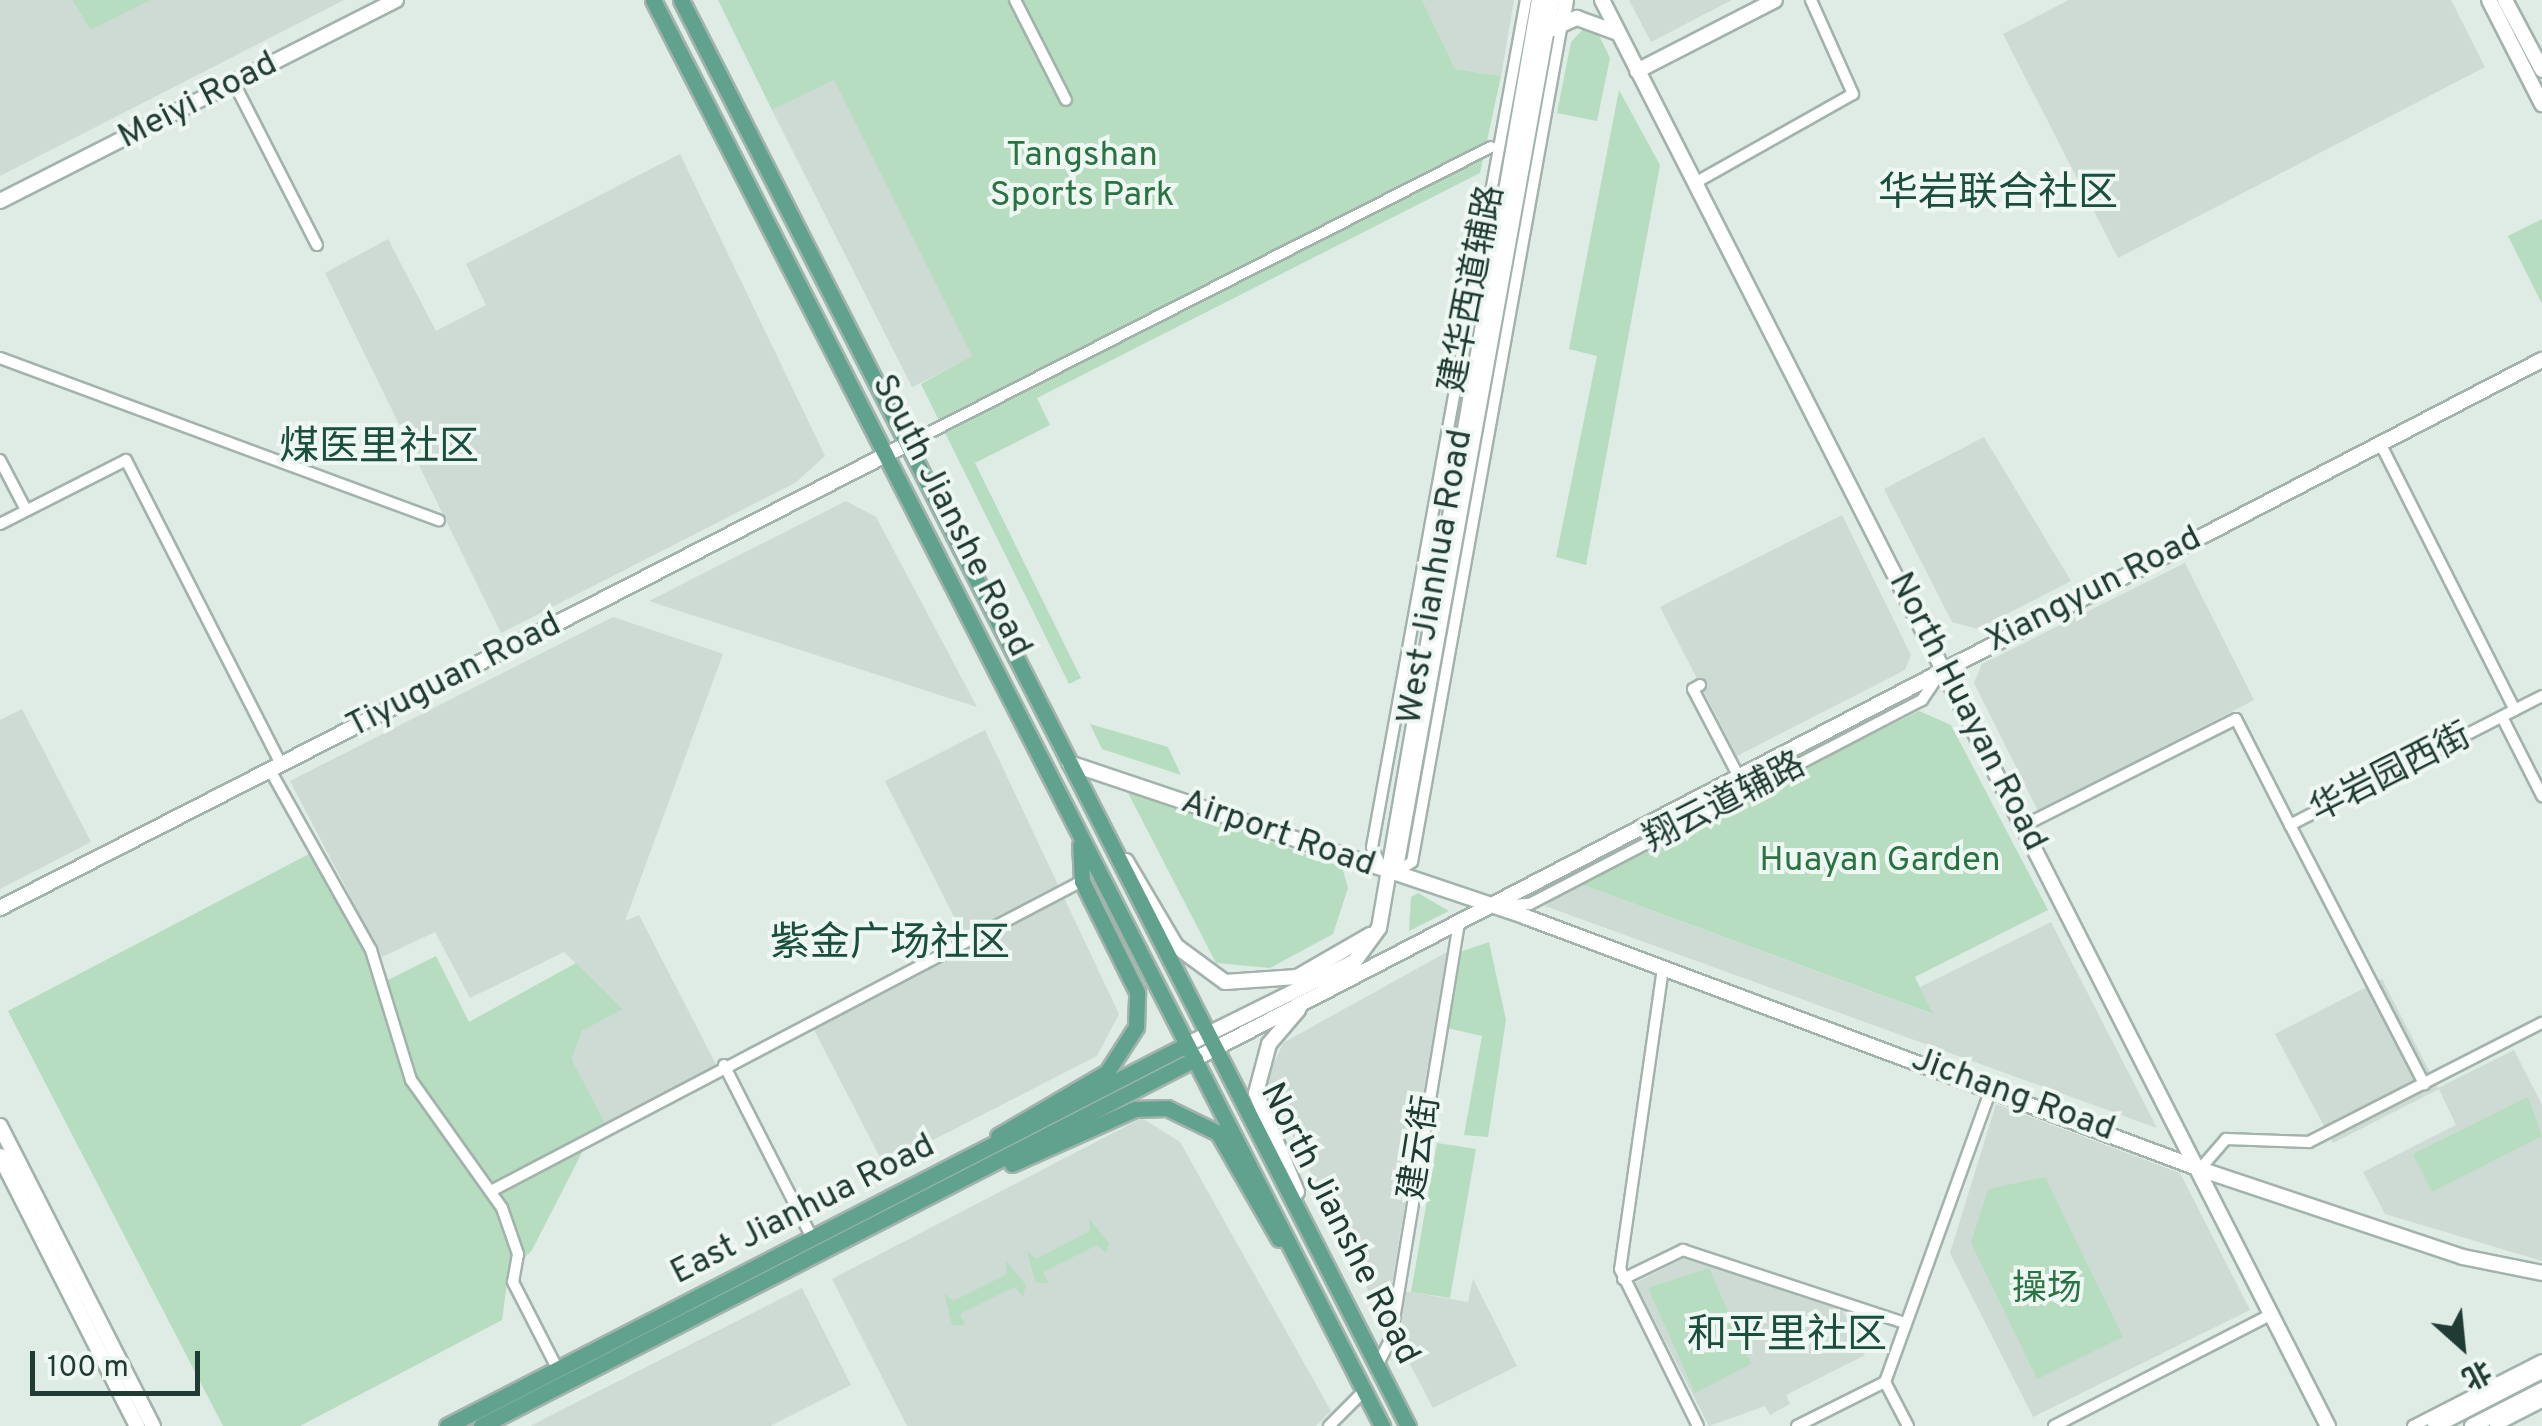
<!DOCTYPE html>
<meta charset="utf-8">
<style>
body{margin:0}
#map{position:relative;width:2542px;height:1426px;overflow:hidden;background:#dfebe5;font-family:Overpass,"Noto Sans SC",sans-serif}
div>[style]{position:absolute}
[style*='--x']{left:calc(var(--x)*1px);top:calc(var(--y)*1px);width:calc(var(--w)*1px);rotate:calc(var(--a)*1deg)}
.built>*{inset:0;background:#cddbd4}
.green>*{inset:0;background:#b6ddbf}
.roads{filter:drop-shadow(2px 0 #a2b3ac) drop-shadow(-2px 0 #a2b3ac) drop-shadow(0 2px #a2b3ac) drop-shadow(0 -2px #a2b3ac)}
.street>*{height:10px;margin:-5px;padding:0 5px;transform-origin:5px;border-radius:5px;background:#fff}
.secondary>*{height:14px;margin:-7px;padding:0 7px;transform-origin:7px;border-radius:7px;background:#fff}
.primary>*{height:15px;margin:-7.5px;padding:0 7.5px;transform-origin:7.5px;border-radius:7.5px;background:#61a28f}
span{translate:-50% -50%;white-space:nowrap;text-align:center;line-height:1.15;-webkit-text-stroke:8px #eff7f3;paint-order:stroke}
.street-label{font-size:35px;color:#1f3b33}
.park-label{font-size:35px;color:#287442}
.quarter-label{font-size:40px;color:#1a4e3f}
.north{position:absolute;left:2412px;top:1296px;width:100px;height:100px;-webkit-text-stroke:8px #eff7f3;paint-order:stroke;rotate:153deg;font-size:28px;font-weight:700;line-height:40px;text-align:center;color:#1f3b33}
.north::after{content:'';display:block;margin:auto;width:35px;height:45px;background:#1f3b33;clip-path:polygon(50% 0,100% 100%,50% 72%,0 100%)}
.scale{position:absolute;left:30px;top:1351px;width:170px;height:45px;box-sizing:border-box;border:5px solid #1f3b33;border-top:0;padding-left:12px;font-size:30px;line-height:35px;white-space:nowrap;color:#1f3b33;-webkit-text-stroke:8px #eff7f3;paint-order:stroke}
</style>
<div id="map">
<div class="built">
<i style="clip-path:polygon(0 0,344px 0,0 176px)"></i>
<i style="clip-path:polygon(1422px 0,1514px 0,1501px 76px,1455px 69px)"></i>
<i style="clip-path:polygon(1629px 0,1732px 0,1651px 42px)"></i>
<i style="clip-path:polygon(2069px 0,2451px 0,2485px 67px,2118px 258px,2003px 34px)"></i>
<i style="clip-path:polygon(834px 79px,973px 357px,912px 387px,772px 110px)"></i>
<i style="clip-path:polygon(680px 154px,825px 456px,795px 483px,501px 633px,325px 273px,388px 239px,436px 331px,486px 305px,466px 264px)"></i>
<i style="clip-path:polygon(1984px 437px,2071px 581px,1978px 629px,1952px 622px,1884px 489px)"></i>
<i style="clip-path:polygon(846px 501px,876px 517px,977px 707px,649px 601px)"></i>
<i style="clip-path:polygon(1842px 515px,1911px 655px,1905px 670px,1737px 756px,1660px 607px)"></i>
<i style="clip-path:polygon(2185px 563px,2254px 700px,2038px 811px,1974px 683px,1982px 664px)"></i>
<i style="clip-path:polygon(613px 617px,723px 654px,625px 921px,639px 915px,721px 1074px,608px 1129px,572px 1059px,582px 1031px,622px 1008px,564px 952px,470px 998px,435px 932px,382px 957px,290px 781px)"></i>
<i style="clip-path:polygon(22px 709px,91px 842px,0 889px,0 720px)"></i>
<i style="clip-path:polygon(985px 730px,1119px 1014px,1097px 1056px,884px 1165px,812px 1026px,969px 946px,885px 781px)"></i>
<i style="clip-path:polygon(1575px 882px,1932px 1014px,1920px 987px,2051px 922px,2157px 1128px,1545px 906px)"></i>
<i style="clip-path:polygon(1447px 952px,1385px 1325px,1266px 1081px,1283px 1043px)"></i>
<i style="clip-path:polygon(2382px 979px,2438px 1088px,2514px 1050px,2542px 1105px,2542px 1261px,2385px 1214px,2363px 1172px,2456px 1125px,2439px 1089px,2333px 1143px,2275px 1034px)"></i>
<i style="clip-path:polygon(1996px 1104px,2180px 1173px,2250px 1310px,2033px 1417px,1950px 1253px)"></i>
<i style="clip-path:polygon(1142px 1118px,1180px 1142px,1331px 1411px,1316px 1426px,907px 1426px,832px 1279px)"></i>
<i style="clip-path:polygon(1688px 1256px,1843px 1311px,1865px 1355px,1786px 1395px,1790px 1404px,1770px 1415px,1765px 1406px,1709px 1426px,1635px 1283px)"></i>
<i style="clip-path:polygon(1473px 1279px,1517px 1366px,1433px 1408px,1394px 1334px,1399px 1290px,1468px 1302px)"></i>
<i style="clip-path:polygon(802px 1288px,851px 1385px,770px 1426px,530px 1426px)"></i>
</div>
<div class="green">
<i style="clip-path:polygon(72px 0,150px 0,91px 30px)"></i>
<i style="clip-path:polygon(718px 0,1422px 0,1455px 69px,1501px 76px,1480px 173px,1037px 398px,1050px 425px,975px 463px,1081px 678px,1069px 684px,921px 384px,972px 356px,834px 80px,772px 110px)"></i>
<i style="clip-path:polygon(1584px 28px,1596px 29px,1610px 58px,1597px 121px,1557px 113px,1571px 42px)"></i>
<i style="clip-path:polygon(1619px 90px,1660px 165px,1586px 565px,1556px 557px,1597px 356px,1569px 349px)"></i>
<i style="clip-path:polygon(2542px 219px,2542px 304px,2508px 236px)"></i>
<i style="clip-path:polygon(1919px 711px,1951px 725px,2048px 910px,1915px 977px,1933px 1014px,1575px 882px)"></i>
<i style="clip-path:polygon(1090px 724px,1168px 747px,1181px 775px,1102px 749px)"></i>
<i style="clip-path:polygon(1127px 791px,1342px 867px,1348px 888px,1333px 934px,1270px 968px,1216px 963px)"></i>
<i style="clip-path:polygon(309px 854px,388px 980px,436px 956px,469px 1022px,576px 963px,623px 1009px,582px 1031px,572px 1059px,608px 1129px,590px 1137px,532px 1250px,508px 1275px,502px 1320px,300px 1426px,223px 1426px,8px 1011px)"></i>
<i style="clip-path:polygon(1418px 893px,1449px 911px,1409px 931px,1411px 897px)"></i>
<i style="clip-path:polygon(1489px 942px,1506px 1020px,1488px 1137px,1464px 1135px,1482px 1036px,1447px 1028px,1460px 952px)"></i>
<i style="clip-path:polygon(2528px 1097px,2542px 1136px,2432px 1192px,2413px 1154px)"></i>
<i style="clip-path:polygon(1437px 1143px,1476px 1149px,1450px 1298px,1411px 1292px)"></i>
<i style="clip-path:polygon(2045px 1177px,2123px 1337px,2037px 1379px,1971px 1243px,1988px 1189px)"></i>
<i style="clip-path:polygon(1089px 1219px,1109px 1243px,1106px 1253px,1097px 1245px,1043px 1272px,1048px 1283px,1035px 1282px,1027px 1251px,1036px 1259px,1090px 1231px)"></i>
<i style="clip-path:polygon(1006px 1261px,1026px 1285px,1023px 1296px,1014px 1287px,960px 1314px,965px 1325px,952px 1325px,944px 1293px,953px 1301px,1007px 1274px)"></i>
<i style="clip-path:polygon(1709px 1268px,1751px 1364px,1695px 1393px,1648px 1288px)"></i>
</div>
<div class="roads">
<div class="street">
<i style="--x:1015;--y:0;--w:112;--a:63"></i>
<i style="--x:234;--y:83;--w:182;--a:62.9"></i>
<i style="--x:1695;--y:183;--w:181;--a:-29.4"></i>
<i style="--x:1853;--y:94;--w:103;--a:-114.1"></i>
<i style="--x:0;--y:358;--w:468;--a:20.3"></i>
<i style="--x:2380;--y:443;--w:299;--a:63.2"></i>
<i style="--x:907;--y:444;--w:655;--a:-26.96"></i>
<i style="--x:0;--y:460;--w:56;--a:62.5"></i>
<i style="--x:0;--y:524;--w:141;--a:-26.9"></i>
<i style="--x:126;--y:460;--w:341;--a:63"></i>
<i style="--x:1700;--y:685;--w:8;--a:150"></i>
<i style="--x:1693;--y:689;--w:97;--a:62.4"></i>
<i style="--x:2502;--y:717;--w:89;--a:63.1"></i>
<i style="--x:270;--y:770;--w:206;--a:60.7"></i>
<i style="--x:371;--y:950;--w:136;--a:72.9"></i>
<i style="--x:411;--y:1080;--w:157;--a:54.6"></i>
<i style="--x:502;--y:1208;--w:49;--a:70.8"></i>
<i style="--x:518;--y:1254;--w:28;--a:100"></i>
<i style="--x:513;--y:1282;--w:99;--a:62.9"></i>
<i style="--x:2025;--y:825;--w:236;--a:-26.7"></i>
<i style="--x:2236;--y:719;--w:119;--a:63"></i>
<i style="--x:2290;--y:825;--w:283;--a:-27.1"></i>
<i style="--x:2290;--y:825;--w:292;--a:62.6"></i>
<i style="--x:1383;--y:870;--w:25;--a:-116"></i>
<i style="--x:1372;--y:847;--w:861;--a:-79.7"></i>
<i style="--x:1395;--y:873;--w:20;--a:-33"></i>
<i style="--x:1412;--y:862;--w:852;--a:-79.86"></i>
<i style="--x:1498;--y:906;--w:32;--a:-4"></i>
<i style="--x:1530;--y:904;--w:442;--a:-27.5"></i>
<i style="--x:1922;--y:700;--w:34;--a:-56"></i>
<i style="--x:1663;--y:968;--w:304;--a:98.1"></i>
<i style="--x:1620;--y:1269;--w:175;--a:63.6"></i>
<i style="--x:724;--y:1065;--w:194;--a:63"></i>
<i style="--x:2200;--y:1169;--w:40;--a:-49"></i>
<i style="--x:2226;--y:1139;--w:83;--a:2.1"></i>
<i style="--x:2309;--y:1142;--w:262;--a:-27.1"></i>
<i style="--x:493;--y:1190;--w:665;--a:-27.68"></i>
<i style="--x:1623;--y:1279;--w:67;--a:-25.8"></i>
<i style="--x:1683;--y:1250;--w:234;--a:18.2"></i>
<i style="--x:1377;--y:1366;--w:31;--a:-63"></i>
<i style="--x:1391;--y:1338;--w:416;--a:-80.7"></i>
<i style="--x:1329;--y:1426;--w:49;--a:-45"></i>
<i style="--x:1797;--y:1426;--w:98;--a:-26.6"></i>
<i style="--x:1908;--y:1426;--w:50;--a:-117.6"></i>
<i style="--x:1885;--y:1382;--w:314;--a:-70.1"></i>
<i style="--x:2054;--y:1426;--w:245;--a:-27.2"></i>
<i style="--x:2413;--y:1426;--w:145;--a:-27.1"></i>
<i style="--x:2495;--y:1426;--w:53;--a:-27.1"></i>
</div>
<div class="secondary">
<i style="--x:1602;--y:0;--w:1600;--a:63.02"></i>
<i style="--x:2489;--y:0;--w:117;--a:63"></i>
<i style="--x:2505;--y:0;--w:79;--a:62.1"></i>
<i style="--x:1562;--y:23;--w:23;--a:-80"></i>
<i style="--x:1545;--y:32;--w:35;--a:-24"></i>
<i style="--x:1577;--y:18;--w:44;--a:20.1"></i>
<i style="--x:1637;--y:71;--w:155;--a:-27.2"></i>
<i style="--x:0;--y:201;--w:444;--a:-26.9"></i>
<i style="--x:1069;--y:763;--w:482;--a:18.6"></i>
<i style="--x:1526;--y:917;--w:720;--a:20.5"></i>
<i style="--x:2200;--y:1169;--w:277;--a:18.5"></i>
<i style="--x:2463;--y:1257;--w:81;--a:11.4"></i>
<i style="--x:1126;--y:861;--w:99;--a:59.5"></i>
<i style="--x:1176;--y:946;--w:61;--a:36.3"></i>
<i style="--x:1225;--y:982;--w:72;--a:-4"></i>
<i style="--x:1297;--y:977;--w:84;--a:-29.9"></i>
<i style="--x:1395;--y:873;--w:887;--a:-79.8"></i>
<i style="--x:0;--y:908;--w:1019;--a:-27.09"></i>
<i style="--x:1186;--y:1045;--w:189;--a:-26.4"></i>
<i style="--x:1355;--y:961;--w:41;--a:-54"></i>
<i style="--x:1379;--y:928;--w:942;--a:-80.22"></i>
<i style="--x:1195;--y:1059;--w:1518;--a:-27.43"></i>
<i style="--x:0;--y:1126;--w:337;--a:63"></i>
<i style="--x:0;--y:1156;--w:303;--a:63.1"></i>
<i style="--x:1297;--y:1192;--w:107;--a:-112.5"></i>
<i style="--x:1256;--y:1093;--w:51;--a:-75.1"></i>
<i style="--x:1269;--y:1044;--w:45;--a:-49.5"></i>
<i style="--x:2435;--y:1426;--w:120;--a:-27.2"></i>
<i style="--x:2472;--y:1426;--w:79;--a:-27.2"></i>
</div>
<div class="primary">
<i style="--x:653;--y:0;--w:1602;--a:62.92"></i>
<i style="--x:681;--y:0;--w:1601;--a:62.99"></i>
<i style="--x:998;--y:1136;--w:126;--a:-30.4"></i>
<i style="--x:1107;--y:1072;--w:54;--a:-57.2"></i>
<i style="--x:1136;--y:1027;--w:35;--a:-88"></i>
<i style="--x:1137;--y:992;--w:124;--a:-116.4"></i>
<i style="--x:1082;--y:881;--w:36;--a:-93"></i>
<i style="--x:1012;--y:1164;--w:135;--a:-24.1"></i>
<i style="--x:1135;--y:1109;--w:32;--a:-2"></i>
<i style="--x:1167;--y:1108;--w:57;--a:26.1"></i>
<i style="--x:1218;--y:1133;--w:122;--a:60.1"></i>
<i style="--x:447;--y:1426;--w:831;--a:-27.27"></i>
<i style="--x:481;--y:1426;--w:803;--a:-27.2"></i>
</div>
</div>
<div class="street-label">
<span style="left:198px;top:101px;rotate:-27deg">Meiyi Road</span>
<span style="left:1473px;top:289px;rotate:-79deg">建华西道辅路</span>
<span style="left:951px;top:516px;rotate:63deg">South Jianshe Road</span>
<span style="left:1436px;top:577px;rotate:-80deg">West Jianhua Road</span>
<span style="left:2094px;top:590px;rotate:-27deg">Xiangyun Road</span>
<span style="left:454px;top:676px;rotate:-27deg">Tiyuguan Road</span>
<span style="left:1967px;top:712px;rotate:63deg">North Huayan Road</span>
<span style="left:2391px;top:774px;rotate:-27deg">华岩园西街</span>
<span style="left:1725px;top:803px;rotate:-27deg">翔云道辅路</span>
<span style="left:1278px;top:834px;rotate:19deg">Airport Road</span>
<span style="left:2013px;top:1095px;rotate:20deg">Jichang Road</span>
<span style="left:1421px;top:1148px;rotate:-81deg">建云街</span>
<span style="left:803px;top:1210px;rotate:-27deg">East Jianhua Road</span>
<span style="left:1339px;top:1224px;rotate:63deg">North Jianshe Road</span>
</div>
<div class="park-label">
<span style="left:1082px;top:176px">Tangshan<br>Sports Park</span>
<span style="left:1880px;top:861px">Huayan Garden</span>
<span style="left:2047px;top:1290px">操场</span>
</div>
<div class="quarter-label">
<span style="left:1998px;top:195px">华岩联合社区</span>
<span style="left:379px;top:449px">煤医里社区</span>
<span style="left:890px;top:945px">紫金广场社区</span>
<span style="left:1787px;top:1337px">和平里社区</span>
</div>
<div class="north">北</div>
<div class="scale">100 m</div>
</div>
